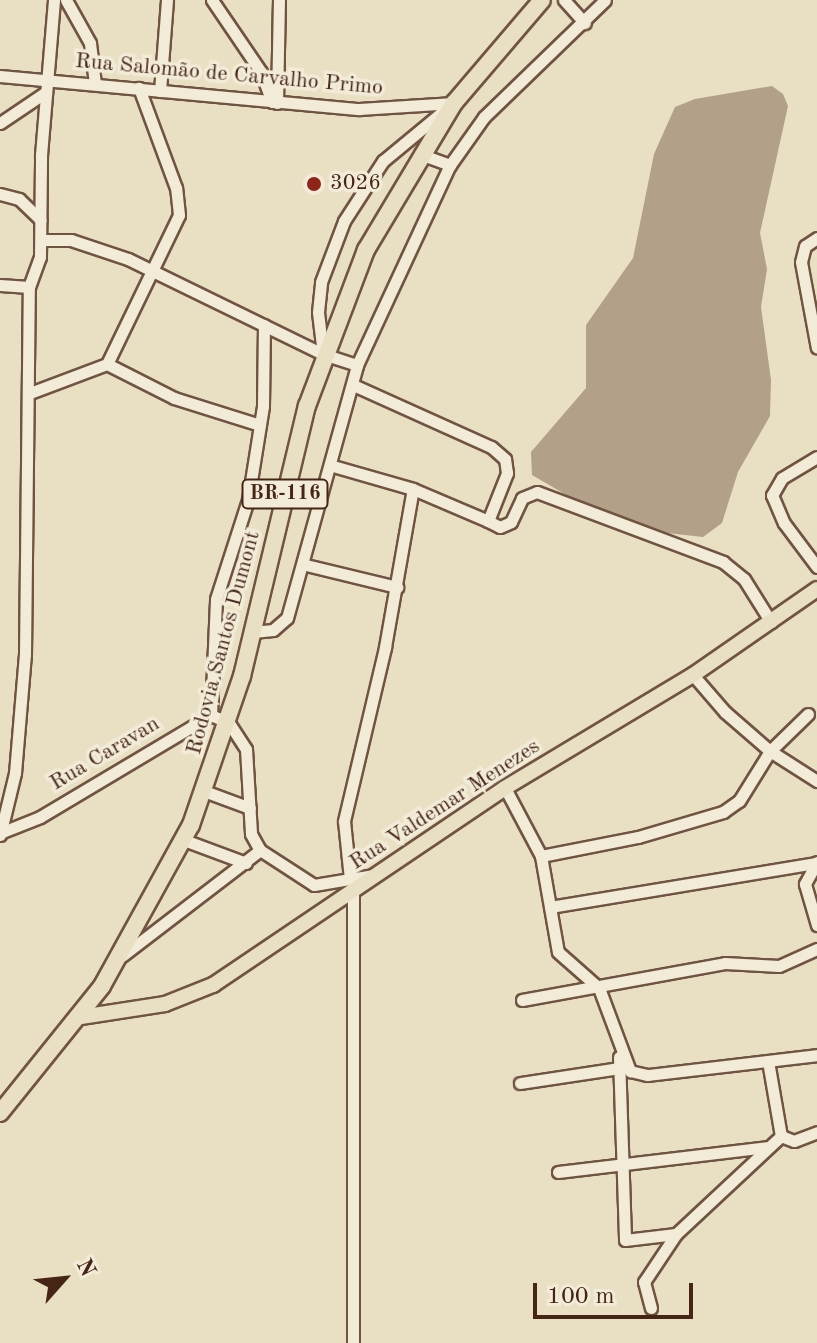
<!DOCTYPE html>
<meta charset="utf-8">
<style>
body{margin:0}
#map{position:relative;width:817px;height:1343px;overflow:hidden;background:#e9e0c3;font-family:"Old Standard TT",serif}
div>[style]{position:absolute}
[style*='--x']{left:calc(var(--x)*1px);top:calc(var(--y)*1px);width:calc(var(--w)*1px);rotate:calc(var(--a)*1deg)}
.water>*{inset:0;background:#b2a088}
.roads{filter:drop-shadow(2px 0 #705441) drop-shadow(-2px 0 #705441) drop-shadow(0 2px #705441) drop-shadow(0 -2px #705441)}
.minor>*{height:11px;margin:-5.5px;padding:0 5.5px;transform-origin:5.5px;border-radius:5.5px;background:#f1ebd8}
.major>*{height:14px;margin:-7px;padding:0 7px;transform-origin:7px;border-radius:7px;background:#e9e0c3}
.highway>*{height:16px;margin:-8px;padding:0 8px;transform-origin:8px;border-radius:8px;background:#e9e0c3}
.dots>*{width:22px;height:22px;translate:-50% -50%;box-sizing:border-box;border:4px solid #f1ebd8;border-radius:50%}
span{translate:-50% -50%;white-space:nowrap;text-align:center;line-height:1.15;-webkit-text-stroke:7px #f1ebd8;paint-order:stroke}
.shield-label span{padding:2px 6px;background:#f1ebd8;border:2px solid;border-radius:6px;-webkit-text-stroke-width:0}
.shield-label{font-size:20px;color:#472516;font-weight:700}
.street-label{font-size:22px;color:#472516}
.poi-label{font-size:22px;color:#472516}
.left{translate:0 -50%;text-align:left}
.north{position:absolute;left:24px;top:1239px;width:80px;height:80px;-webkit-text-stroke:6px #f1ebd8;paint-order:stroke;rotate:63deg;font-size:22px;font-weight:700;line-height:32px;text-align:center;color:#472516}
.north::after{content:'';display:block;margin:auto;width:28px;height:36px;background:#472516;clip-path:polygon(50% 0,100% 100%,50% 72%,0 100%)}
.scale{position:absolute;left:533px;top:1283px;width:160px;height:36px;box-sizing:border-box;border:4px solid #472516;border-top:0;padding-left:10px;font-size:24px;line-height:28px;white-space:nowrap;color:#472516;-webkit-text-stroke:6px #f1ebd8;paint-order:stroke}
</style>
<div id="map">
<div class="water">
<i style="clip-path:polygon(772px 86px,783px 94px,788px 106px,760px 233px,767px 269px,761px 307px,771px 380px,770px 416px,738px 472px,722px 523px,703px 537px,667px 533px,568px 496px,532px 475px,531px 452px,586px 388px,586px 325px,633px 258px,654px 154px,675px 107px,695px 99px)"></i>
</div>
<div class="roads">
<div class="minor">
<i style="--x:66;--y:0;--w:49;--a:60.8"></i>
<i style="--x:90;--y:43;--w:41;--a:83"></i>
<i style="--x:212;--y:0;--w:87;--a:55.8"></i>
<i style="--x:261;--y:72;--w:32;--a:70"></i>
<i style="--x:564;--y:0;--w:31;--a:48"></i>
<i style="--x:0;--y:76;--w:361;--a:5.3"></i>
<i style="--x:359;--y:109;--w:95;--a:-3.6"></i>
<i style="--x:160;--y:91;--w:91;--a:-85.6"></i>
<i style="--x:277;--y:103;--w:103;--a:-88.9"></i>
<i style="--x:0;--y:123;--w:55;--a:-34"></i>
<i style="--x:420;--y:154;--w:32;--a:20"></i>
<i style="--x:0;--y:194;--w:20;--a:15"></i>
<i style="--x:19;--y:199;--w:30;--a:44"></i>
<i style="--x:817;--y:238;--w:14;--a:146"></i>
<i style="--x:805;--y:246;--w:16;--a:104"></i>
<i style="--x:801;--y:262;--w:87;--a:79.5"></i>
<i style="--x:41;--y:240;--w:30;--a:0"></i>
<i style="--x:71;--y:240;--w:60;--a:18.4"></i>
<i style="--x:128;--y:259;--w:217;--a:26"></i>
<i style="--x:323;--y:354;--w:36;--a:18"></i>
<i style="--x:0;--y:285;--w:29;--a:4"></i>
<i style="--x:323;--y:354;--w:42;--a:-96.8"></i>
<i style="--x:318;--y:312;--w:30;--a:-84"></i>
<i style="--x:321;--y:282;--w:65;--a:-69.3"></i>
<i style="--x:344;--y:221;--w:72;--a:-57"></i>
<i style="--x:383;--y:161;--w:89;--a:-39.6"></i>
<i style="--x:107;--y:364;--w:75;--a:26.9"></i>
<i style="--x:174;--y:398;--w:90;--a:17.4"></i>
<i style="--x:30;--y:393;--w:82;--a:-20.6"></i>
<i style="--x:107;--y:364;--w:165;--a:-64.2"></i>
<i style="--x:179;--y:215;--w:27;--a:-96"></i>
<i style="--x:176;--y:188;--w:107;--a:-110.3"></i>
<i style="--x:817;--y:457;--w:41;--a:149"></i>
<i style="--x:782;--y:478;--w:20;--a:120"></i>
<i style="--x:772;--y:495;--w:30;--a:67"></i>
<i style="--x:784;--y:523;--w:55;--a:53.1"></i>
<i style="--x:333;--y:466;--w:83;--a:16"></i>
<i style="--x:413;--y:489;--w:82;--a:23.1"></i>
<i style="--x:488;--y:521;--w:52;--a:-68.4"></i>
<i style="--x:507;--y:473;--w:14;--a:-98"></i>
<i style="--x:505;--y:459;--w:18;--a:-139"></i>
<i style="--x:491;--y:447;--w:151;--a:-155.8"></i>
<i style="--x:488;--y:521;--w:13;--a:27"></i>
<i style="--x:500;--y:527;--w:12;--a:-24"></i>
<i style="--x:511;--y:522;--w:26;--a:-65"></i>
<i style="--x:522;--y:498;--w:16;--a:-22"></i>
<i style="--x:537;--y:492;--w:199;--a:20.6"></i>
<i style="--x:723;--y:562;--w:27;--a:39"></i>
<i style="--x:744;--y:579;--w:51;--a:57.9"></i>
<i style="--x:306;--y:565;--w:94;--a:13.6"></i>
<i style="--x:253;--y:632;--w:20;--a:-6"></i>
<i style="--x:273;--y:630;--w:18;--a:-41"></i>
<i style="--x:287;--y:618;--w:263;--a:-74.5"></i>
<i style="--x:357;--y:365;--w:221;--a:-65.1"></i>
<i style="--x:450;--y:165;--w:59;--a:-54.7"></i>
<i style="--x:484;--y:117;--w:168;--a:-44"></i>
<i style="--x:693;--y:675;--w:49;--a:49.1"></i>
<i style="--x:725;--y:712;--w:60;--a:40.9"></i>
<i style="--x:770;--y:751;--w:56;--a:32.6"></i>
<i style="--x:211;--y:715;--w:116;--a:-87.5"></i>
<i style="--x:216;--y:599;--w:104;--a:-72.1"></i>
<i style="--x:248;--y:500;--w:95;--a:-80.9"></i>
<i style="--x:263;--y:406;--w:81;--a:-89.3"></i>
<i style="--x:505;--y:788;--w:77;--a:62.1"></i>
<i style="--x:541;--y:856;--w:97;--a:80"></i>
<i style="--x:558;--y:952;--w:55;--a:41.3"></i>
<i style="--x:599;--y:988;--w:89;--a:69.5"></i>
<i style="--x:630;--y:1071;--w:18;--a:13"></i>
<i style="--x:648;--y:1075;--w:170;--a:-6.7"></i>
<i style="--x:204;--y:791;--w:49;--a:20.3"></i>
<i style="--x:0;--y:833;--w:43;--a:-21.8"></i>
<i style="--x:40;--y:817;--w:199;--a:-30.8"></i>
<i style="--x:211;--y:715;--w:20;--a:24"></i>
<i style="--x:229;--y:723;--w:31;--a:57"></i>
<i style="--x:246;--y:749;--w:85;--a:86.6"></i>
<i style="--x:251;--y:834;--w:18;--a:61"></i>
<i style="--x:260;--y:850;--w:64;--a:32.9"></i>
<i style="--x:314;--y:885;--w:61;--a:-9.5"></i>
<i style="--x:0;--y:835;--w:64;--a:-76.4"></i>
<i style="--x:15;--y:773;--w:119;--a:-85.2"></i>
<i style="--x:25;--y:654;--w:367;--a:-89.4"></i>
<i style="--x:29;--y:287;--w:32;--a:-70"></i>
<i style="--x:40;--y:257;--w:102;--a:-89.4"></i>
<i style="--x:41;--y:155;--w:156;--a:-85.2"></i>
<i style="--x:184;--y:840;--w:66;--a:20.4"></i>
<i style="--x:541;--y:856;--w:99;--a:-11.1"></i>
<i style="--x:638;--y:837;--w:89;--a:-16.4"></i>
<i style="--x:723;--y:812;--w:19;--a:-35"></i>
<i style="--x:739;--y:801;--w:59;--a:-58.2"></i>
<i style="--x:770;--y:751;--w:53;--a:-44.2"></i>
<i style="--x:817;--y:862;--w:25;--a:119"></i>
<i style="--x:805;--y:884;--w:43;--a:73.7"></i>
<i style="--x:350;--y:879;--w:58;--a:-95.9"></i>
<i style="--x:344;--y:821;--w:179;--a:-76.7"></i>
<i style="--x:385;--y:647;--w:160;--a:-80"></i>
<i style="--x:550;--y:907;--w:270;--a:-9.4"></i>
<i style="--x:122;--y:956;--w:174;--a:-37.5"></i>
<i style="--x:522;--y:1000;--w:206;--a:-10.3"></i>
<i style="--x:725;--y:963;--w:54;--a:3.2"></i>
<i style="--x:779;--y:966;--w:42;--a:-24.1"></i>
<i style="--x:619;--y:1057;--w:183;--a:88.1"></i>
<i style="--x:625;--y:1240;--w:51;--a:-6.7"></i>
<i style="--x:676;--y:1234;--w:144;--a:-43"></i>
<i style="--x:768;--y:1061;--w:76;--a:80.2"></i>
<i style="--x:781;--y:1136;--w:14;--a:21"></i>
<i style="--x:794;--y:1141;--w:25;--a:-21"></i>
<i style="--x:520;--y:1083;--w:100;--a:-8.6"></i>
<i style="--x:558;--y:1172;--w:210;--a:-6.8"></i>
<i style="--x:651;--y:1308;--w:27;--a:-105"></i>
<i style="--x:644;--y:1282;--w:58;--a:-56.3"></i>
<i style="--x:353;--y:1343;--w:451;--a:-90"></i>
</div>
<div class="major">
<i style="--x:81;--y:1017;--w:85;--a:-8.8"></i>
<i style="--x:165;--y:1004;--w:52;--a:-21.6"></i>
<i style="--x:213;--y:985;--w:352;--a:-34"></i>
<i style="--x:505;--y:788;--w:219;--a:-31"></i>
<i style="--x:693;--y:675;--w:151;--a:-34.7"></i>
</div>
<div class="highway">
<i style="--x:0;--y:1113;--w:163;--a:-51.2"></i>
<i style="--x:102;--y:986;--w:184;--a:-61.1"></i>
<i style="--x:191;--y:825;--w:157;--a:-71.1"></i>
<i style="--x:242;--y:676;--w:278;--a:-76.5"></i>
<i style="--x:307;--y:406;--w:167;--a:-69.3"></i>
<i style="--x:366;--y:250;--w:171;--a:-59.1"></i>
<i style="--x:454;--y:103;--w:135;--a:-49.5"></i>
</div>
</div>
<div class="dots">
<i style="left:314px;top:184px;background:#8f2418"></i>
</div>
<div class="shield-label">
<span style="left:285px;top:494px">BR-116</span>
</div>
<div class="street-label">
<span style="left:229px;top:75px;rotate:5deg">Rua Salomão de Carvalho Primo</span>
<span style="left:224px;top:643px;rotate:-75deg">Rodovia Santos Dumont</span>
<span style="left:105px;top:754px;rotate:-31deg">Rua Caravan</span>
<span style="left:445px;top:805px;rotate:-33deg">Rua Valdemar Menezes</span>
</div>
<div class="poi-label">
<span class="left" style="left:330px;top:184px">3026</span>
</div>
<div class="north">N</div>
<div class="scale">100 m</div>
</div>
